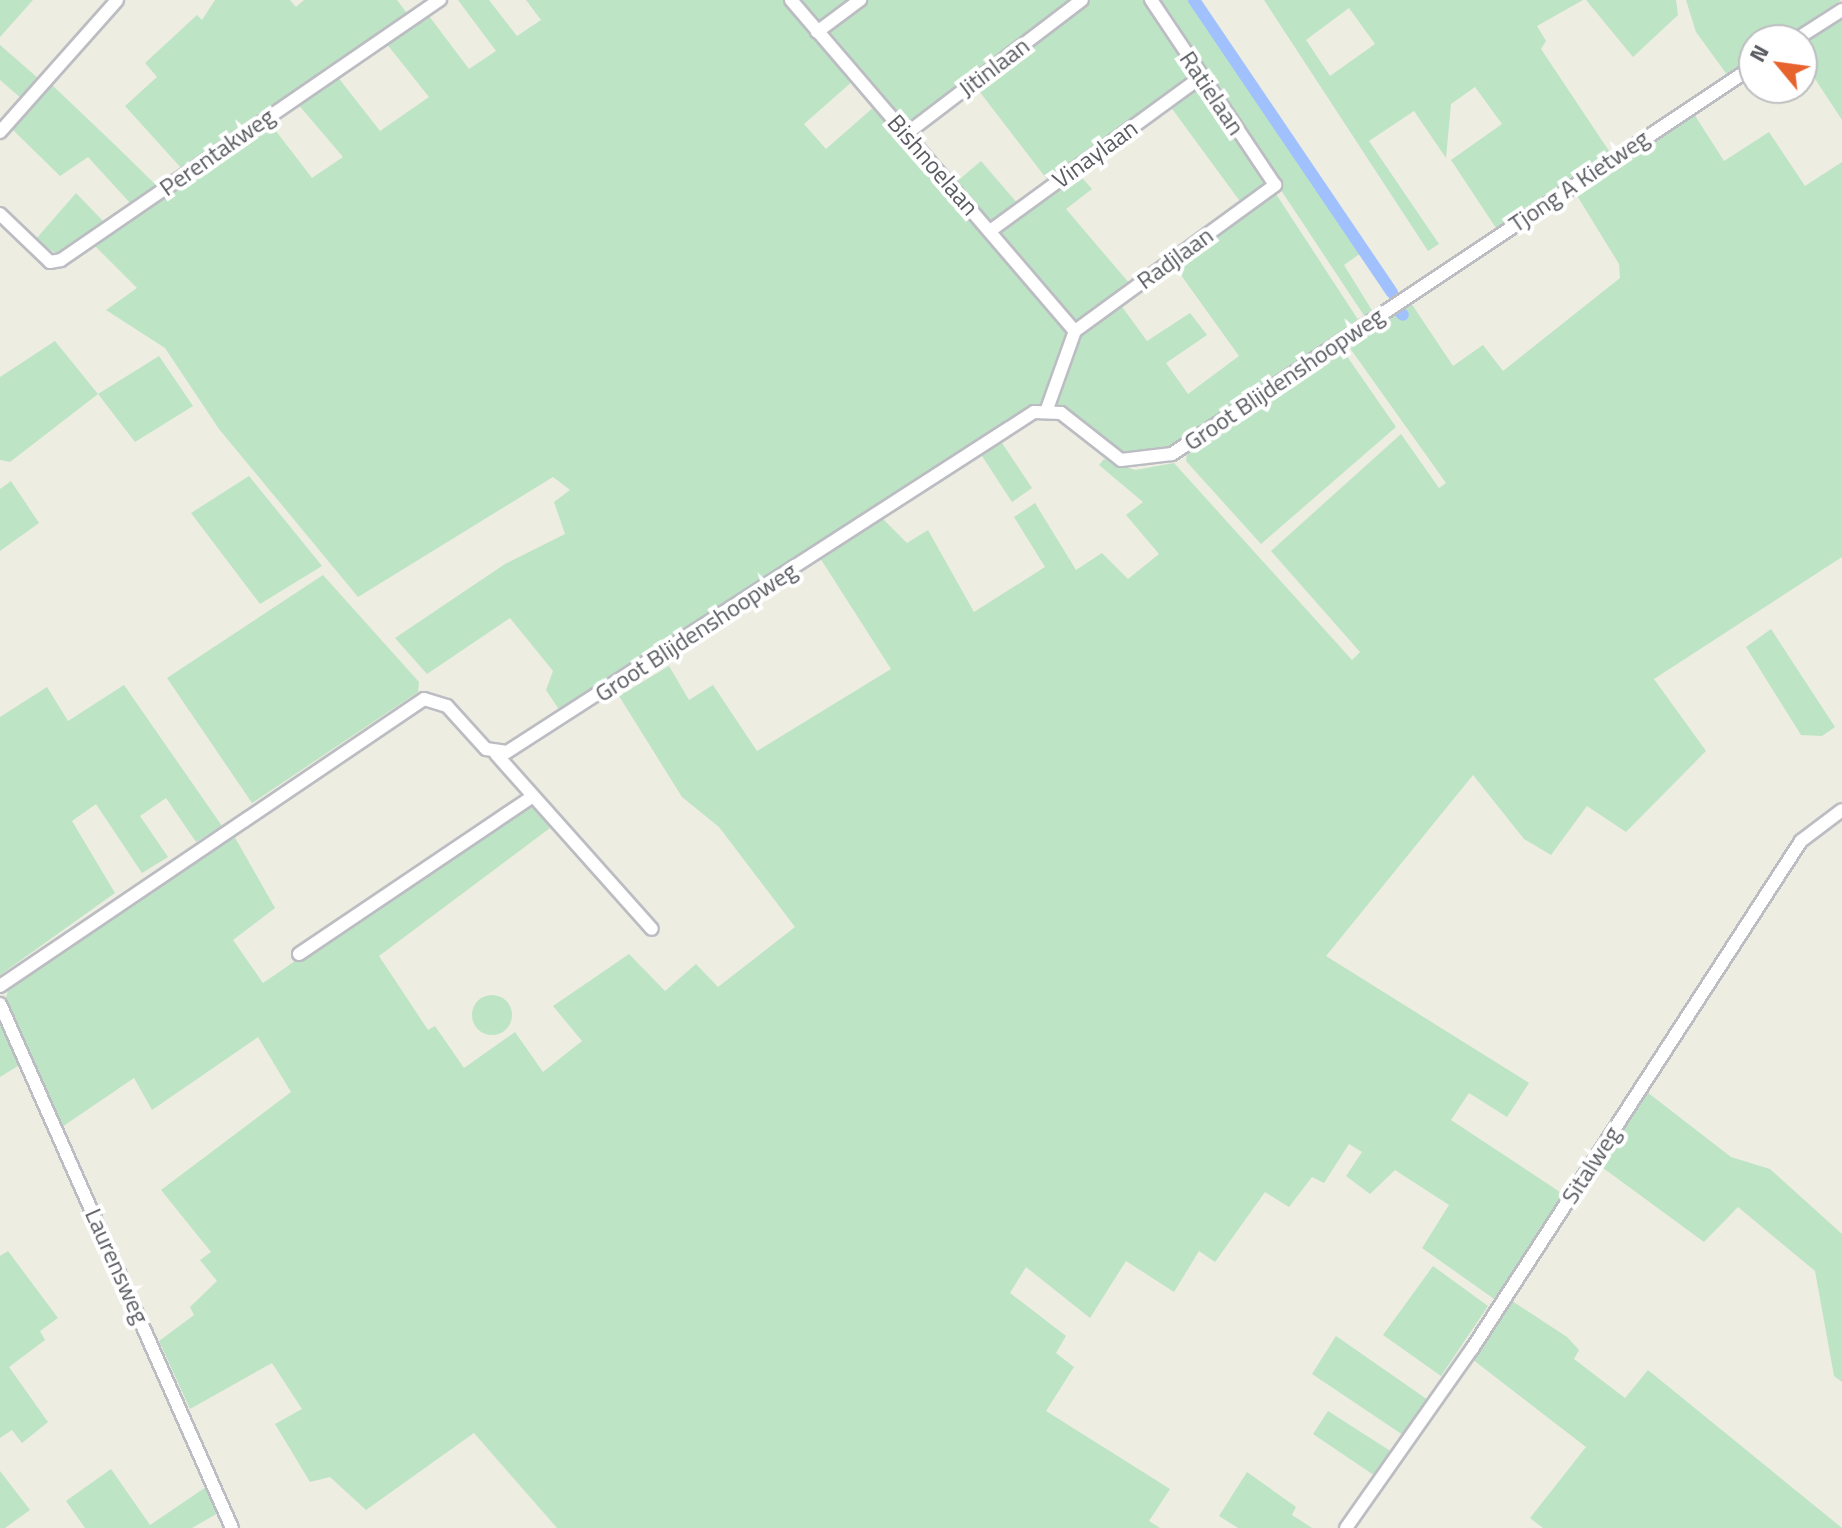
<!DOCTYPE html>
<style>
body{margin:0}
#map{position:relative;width:1842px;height:1528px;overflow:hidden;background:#edede1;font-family:"Titillium Web",sans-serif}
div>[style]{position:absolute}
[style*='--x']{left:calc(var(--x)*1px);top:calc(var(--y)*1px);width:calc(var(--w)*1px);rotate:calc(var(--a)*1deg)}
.green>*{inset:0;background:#bee4c6}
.round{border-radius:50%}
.canal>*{height:12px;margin:-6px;padding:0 6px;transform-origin:6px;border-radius:6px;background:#a0c1fe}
.roads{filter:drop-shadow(2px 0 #bcbdc3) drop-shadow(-2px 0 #bcbdc3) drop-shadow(0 2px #bcbdc3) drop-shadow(0 -2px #bcbdc3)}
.minor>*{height:12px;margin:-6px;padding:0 6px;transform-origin:6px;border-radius:6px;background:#fff}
span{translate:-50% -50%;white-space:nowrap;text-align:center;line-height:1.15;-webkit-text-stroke:8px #fff;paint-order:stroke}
.street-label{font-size:24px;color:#5a5c62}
.north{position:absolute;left:1738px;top:24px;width:80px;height:80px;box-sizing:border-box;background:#fff;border:2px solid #bdbec0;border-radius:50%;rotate:299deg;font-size:22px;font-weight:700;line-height:32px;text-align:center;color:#5a5c62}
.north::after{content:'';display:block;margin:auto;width:28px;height:36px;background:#e6632e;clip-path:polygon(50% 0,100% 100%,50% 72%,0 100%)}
</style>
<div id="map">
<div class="green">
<i style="clip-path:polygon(0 0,33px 0,0 37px)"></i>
<i style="clip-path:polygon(215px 0,290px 0,296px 7px,304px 0,397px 0,409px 16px,182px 169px,125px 106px,157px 77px,145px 63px,197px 15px,202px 20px)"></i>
<i style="clip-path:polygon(458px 0,489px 0,517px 36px,541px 20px,526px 0,787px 0,854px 80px,804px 124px,826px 149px,875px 106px,1070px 332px,1042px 404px,1026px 408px,562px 714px,546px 690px,553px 671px,510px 618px,427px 674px,395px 638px,505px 564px,565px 534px,554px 502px,570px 490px,553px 477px,358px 597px,219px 429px,165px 348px,106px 310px,137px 288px,94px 245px,269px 122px,312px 178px,343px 157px,297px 103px,337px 76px,380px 131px,429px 97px,386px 43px,429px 16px,469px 69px,496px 51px)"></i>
<i style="clip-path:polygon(795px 0,853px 0,817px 27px)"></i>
<i style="clip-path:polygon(867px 0,1075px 0,905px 127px,822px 32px)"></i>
<i style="clip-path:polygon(1091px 0,1146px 0,1196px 76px,1049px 182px,976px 87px)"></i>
<i style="clip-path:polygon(1155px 0,1194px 0,1364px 251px,1344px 265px,1373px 312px,1365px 317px)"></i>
<i style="clip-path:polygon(evenodd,1264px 0,1583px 0,1537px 26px,1546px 41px,1541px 49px,1609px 151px,1496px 228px,1451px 160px,1502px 124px,1475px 87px,1451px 104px,1446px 158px,1414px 111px,1369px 141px,1439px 244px,1428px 251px,1264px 0,1349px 8px,1375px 44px,1330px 76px,1306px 40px,1349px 8px)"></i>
<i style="clip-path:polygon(1586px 0,1676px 0,1678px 15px,1633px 57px)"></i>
<i style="clip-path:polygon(1686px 0,1841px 0,1781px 40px,1754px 40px,1754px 58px,1728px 76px,1696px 32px)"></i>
<i style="clip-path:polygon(1842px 18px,1842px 120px,1802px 59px,1802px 44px)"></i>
<i style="clip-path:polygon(0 45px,39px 79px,22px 99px,0 80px)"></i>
<i style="clip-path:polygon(49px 82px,114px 144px,157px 186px,131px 204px,88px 157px,60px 176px,10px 127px)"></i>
<i style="clip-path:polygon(1201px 84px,1270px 184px,1242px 204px,1170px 106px)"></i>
<i style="clip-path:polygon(1694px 114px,1724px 161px,1769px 132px,1805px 186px,1842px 162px,1842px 557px,1654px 679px,1706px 751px,1626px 832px,1587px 806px,1551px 855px,1524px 839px,1473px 775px,1326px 956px,1529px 1083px,1507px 1117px,1469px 1093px,1451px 1120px,1566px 1196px,1497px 1301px,1422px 1248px,1449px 1205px,1395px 1170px,1370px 1194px,1346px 1176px,1362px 1152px,1349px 1144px,1324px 1183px,1312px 1177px,1289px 1207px,1265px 1192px,1215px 1262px,1199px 1251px,1174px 1292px,1126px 1261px,1090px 1318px,1026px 1267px,1010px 1293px,1066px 1336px,1056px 1353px,1074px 1367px,1046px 1411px,1170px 1489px,1149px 1521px,1160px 1528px,557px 1528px,474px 1433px,366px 1510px,330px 1477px,310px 1482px,275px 1424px,302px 1409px,272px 1363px,190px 1409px,159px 1341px,194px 1315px,190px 1307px,217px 1281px,200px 1260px,211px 1252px,161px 1190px,291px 1092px,258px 1037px,152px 1110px,134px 1078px,62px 1127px,5px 1002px,9px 986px,233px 834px,275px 908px,233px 940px,263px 983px,528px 801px,550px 828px,379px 956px,428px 1030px,435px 1026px,464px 1068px,515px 1032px,543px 1072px,582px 1041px,553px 1006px,629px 954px,665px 991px,696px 964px,718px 987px,795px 927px,719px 827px,682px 797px,619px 696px,669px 666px,689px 700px,713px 685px,757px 751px,891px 669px,820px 558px,882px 518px,907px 543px,928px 530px,974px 612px,1045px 567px,1014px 517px,1035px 503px,1076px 570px,1102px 553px,1128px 579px,1159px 554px,1126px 515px,1143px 502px,1099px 465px,1104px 459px,1135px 470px,1174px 463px,1352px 660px,1360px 652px,1271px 551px,1401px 434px,1439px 488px,1446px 483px,1347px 344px,1409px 300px,1453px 366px,1483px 345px,1503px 371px,1620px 278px,1619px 264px,1576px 194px)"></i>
<i style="clip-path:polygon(981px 161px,1018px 204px,991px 225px,955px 183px)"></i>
<i style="clip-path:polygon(1077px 172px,1092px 189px,1066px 209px,1130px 284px,1076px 325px,995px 233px)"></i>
<i style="clip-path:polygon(1274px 191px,1359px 321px,1176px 448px,1124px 457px,1053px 407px,1078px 336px,1120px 304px,1147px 341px,1190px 313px,1207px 335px,1166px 363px,1188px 394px,1239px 356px,1173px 264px)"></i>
<i style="clip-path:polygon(76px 193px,104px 222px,56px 254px,36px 239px)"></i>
<i style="clip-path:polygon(55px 341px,98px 394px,159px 356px,193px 406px,135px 442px,98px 394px,10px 462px,0 460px,0 377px)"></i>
<i style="clip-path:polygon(1342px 349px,1396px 427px,1261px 544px,1186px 461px,1187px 453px)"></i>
<i style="clip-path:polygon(1000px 440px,1032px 488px,1012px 502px,980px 453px)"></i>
<i style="clip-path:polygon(249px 476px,322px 566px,260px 604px,191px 513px)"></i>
<i style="clip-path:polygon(11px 481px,39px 523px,0 551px,0 489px)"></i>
<i style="clip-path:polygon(323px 575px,419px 682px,418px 692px,252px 803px,167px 678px)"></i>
<i style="clip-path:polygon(1771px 629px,1835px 727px,1822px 736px,1801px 735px,1746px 647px)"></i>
<i style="clip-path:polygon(124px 685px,222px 826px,196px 842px,166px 798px,140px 816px,168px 857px,142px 873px,96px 804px,72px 821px,115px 893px,0 975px,0 717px,47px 687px,68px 721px)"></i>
<i class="round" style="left:472px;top:995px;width:40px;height:40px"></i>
<i style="clip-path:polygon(0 1016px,21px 1064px,0 1077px)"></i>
<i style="clip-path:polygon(1647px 1092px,1731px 1157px,1770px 1169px,1842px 1234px,1842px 1382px,1834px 1376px,1815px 1271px,1738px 1207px,1704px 1242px,1599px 1165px)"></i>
<i style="clip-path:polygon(8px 1251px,58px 1318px,40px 1331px,45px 1340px,9px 1367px,48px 1422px,22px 1443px,12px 1430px,0 1438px,0 1256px)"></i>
<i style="clip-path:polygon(1433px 1266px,1488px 1306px,1441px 1376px,1383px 1335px)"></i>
<i style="clip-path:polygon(1512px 1301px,1567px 1337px,1579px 1350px,1574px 1359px,1625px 1398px,1648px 1370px,1842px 1528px,1543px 1528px,1530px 1518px,1586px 1447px,1472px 1359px)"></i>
<i style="clip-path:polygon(1336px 1336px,1428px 1400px,1403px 1435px,1312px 1374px)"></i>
<i style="clip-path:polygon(1328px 1411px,1392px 1452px,1378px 1478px,1313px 1434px)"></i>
<i style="clip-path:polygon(111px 1469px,150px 1525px,206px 1487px,218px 1513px,192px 1528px,85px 1528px,66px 1501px)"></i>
<i style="clip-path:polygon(0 1471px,30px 1510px,5px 1528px,0 1528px)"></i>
<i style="clip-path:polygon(1247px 1472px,1296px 1507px,1292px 1515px,1312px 1528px,1238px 1528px,1219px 1516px)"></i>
</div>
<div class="canal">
<i style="--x:1194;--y:0;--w:353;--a:55.9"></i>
<i style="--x:1400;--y:312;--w:4;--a:45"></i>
</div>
<div class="roads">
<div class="minor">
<i style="--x:791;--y:0;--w:436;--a:49.4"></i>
<i style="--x:817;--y:32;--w:54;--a:-36.7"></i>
<i style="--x:1795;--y:40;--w:56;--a:-32.6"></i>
<i style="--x:0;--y:132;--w:176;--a:-48.4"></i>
<i style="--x:906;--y:134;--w:221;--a:-37.3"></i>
<i style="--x:0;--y:214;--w:69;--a:43.8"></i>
<i style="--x:50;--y:262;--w:11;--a:-10"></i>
<i style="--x:61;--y:260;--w:460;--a:-34.5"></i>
<i style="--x:990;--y:231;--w:261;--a:-36.1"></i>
<i style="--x:1075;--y:331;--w:248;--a:-36.1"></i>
<i style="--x:1275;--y:185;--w:223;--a:-123.8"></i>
<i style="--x:1047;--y:409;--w:83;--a:-70.3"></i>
<i style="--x:496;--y:754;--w:234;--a:48.3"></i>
<i style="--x:299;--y:954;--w:277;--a:-34"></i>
<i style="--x:0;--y:986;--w:512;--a:-34.09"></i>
<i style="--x:424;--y:699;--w:24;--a:17"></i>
<i style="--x:447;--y:706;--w:58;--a:47.8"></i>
<i style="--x:486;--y:749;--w:21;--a:8"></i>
<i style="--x:507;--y:752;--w:627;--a:-32.83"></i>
<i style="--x:1034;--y:412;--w:27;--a:2"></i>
<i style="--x:1061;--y:413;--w:76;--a:38.1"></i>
<i style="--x:1121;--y:460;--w:51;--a:-6.7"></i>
<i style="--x:1172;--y:454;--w:699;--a:-33.69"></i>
<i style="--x:0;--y:1004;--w:573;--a:66.12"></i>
<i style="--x:1346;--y:1528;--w:219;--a:-54.9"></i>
<i style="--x:1472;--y:1349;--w:605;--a:-57.07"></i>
<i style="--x:1801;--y:841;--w:51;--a:-37.1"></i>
</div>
</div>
<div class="street-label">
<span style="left:994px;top:67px;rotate:-37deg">Jitinlaan</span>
<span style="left:1212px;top:93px;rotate:56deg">Ratielaan</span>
<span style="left:217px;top:152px;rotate:-35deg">Perentakweg</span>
<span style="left:1095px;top:154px;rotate:-36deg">Vinaylaan</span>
<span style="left:933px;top:165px;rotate:49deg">Bishnoelaan</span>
<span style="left:1579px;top:181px;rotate:-34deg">Tjong A Kietweg</span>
<span style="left:1175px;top:258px;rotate:-36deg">Radjlaan</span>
<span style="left:1284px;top:379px;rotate:-34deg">Groot Blijdenshoopweg</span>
<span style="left:696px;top:632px;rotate:-33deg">Groot Blijdenshoopweg</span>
<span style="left:1591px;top:1165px;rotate:-57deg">Sitalweg</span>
<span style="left:117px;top:1266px;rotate:66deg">Laurensweg</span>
</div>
<div class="north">N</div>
</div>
